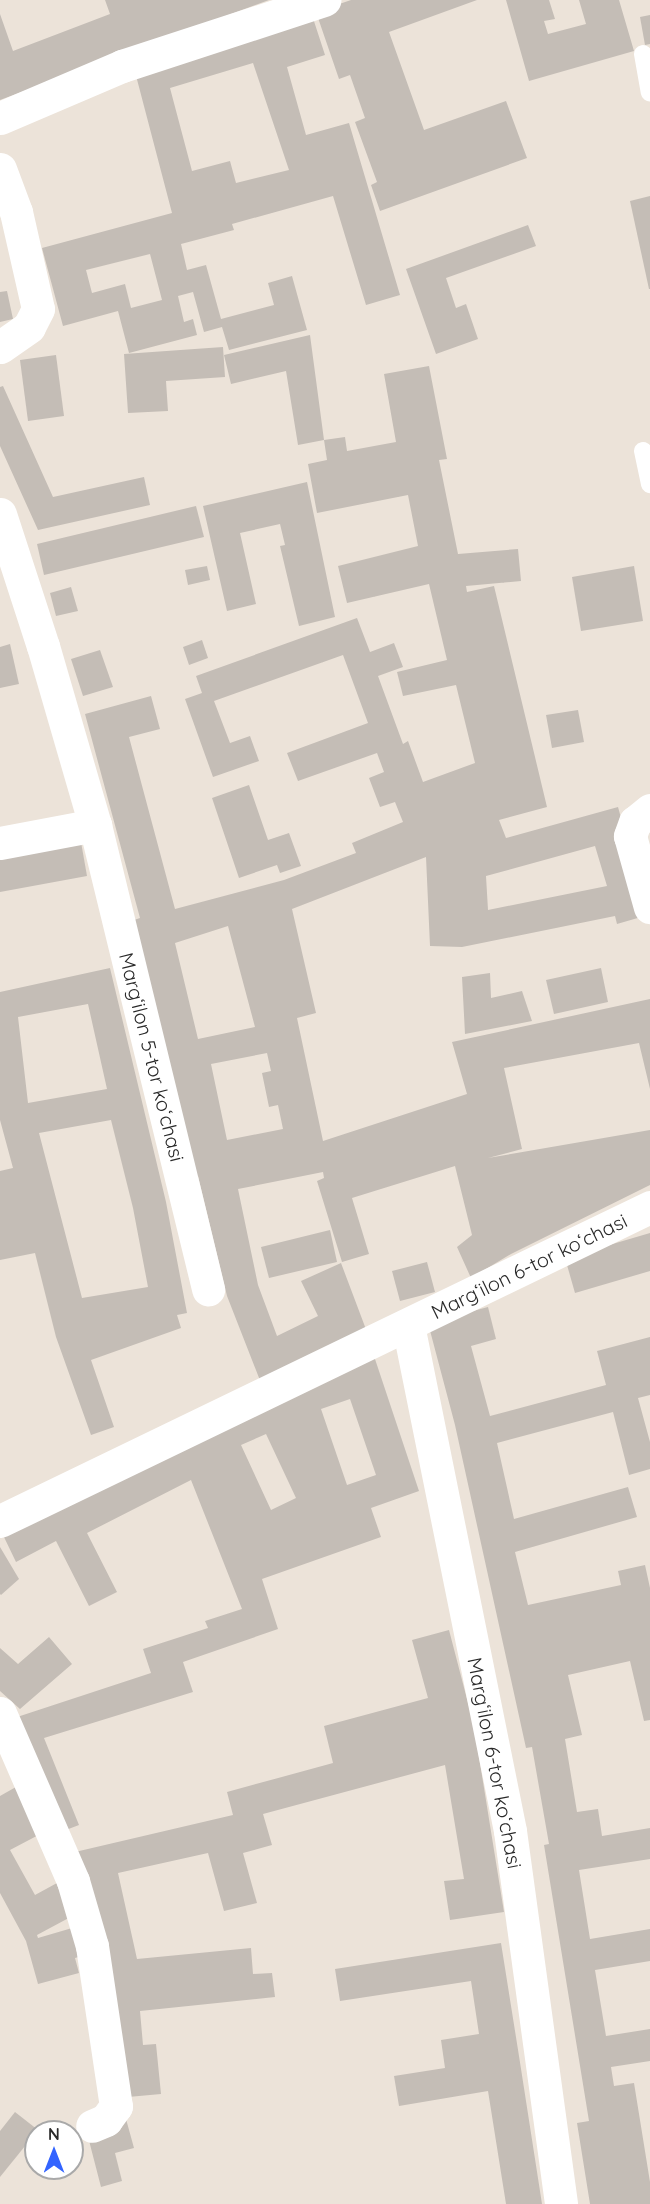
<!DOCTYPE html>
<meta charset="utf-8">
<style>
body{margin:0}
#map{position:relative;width:650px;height:2204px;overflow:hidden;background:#ece3d9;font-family:Quicksand,sans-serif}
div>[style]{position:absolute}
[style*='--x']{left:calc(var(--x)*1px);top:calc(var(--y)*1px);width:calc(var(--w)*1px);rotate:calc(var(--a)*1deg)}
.building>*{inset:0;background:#c4bdb6}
.lane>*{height:18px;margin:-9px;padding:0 9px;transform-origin:9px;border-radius:9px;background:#fff}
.street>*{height:33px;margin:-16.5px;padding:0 16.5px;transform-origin:16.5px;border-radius:16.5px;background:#fff}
span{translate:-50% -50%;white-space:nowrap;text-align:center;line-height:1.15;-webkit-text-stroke:4.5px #fff;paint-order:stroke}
.street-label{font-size:20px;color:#292929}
.north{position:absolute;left:24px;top:2120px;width:60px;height:60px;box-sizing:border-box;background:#fff;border:2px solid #a9a9a9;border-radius:50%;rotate:0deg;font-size:16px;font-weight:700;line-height:24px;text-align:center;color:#292929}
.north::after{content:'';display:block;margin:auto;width:21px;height:27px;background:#3364ff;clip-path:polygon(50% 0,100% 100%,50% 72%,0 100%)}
</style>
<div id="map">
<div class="building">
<i style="clip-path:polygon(105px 0,269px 0,0 100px,0 14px,13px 51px,110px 14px)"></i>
<i style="clip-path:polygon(351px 0,477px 0,389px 32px,424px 130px,506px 101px,527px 158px,380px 211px,371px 185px,377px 182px,355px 122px,365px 118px,350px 75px,339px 79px,316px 12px)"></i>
<i style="clip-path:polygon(506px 0,549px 0,555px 19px,544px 21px,548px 34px,586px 24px,579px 0,619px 0,634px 51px,529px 81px)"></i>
<i style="clip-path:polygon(evenodd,311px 12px,325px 55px,287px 67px,306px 135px,349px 123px,400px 295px,366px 305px,333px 196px,232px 224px,234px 230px,181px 244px,187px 270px,206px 265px,221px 319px,274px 305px,268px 283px,292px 276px,307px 330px,229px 350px,222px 327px,204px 332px,193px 292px,178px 296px,184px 322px,193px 319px,197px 335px,129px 353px,118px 311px,63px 326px,42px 248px,172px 213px,134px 68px,311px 12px,253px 63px,289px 170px,236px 183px,230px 161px,192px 171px,170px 88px,253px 63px,311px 12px,150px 254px,162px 300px,131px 308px,125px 284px,92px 293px,86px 270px,150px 254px)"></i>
<i style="clip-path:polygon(650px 15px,650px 44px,645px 45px,640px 17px)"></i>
<i style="clip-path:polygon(650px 196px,650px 289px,649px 289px,630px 201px)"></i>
<i style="clip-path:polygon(528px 225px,536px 246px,446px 278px,456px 308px,466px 304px,478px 339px,436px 354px,406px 269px)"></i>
<i style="clip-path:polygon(7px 291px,13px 319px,0 322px,0 292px)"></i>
<i style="clip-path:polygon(310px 335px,324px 440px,298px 445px,286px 371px,231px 384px,224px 355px)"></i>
<i style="clip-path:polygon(223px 347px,225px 377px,166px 381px,168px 411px,128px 413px,124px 354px)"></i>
<i style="clip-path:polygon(56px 355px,64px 416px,28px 421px,20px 360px)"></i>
<i style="clip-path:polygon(evenodd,429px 366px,447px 459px,439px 460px,458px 554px,518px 549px,521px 581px,466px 586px,467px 592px,494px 586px,547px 807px,499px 820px,506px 838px,618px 807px,648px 915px,617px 924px,615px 916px,462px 947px,430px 946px,426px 857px,292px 909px,316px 1013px,297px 1018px,323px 1141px,467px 1094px,452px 1042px,650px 999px,650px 1089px,639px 1043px,504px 1068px,522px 1149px,488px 1158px,650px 1130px,650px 1185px,511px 1254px,471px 1278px,457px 1247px,472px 1235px,455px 1166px,352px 1198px,369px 1254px,342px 1262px,317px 1181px,324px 1178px,323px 1172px,238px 1189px,258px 1285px,277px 1336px,318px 1316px,301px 1281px,341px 1263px,367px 1332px,261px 1383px,227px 1296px,198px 1176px,184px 1178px,134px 920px,140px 918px,85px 714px,151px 696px,160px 729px,129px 737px,175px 909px,284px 880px,356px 853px,352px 843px,403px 822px,395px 802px,380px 807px,369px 778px,384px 772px,377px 753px,298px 781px,287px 753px,368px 723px,343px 655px,214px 701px,230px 743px,250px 736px,259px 761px,213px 777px,185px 699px,202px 693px,196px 676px,357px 618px,370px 652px,394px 643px,403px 667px,378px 676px,403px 744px,408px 741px,423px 782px,475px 763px,456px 685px,403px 696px,397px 672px,447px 660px,429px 584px,347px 603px,338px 566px,418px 546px,408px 495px,317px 513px,308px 464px,327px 460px,324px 440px,345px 437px,347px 451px,396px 442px,384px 374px,429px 366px,595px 846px,607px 886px,488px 910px,486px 876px,595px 846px,429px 366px,228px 926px,255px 1027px,198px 1039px,175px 943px,228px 926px,429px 366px,267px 1053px,271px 1071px,262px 1073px,269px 1107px,278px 1105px,283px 1129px,227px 1140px,211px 1064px,267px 1053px)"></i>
<i style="clip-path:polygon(3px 386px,53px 497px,144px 477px,150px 505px,38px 530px,0 446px,0 387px)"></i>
<i style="clip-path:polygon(307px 482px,335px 617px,299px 626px,280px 546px,285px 545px,280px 524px,240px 533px,256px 604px,227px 611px,203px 506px)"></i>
<i style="clip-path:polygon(196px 506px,204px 537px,44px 575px,37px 544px)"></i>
<i style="clip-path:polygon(207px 566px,210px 580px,188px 585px,185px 570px)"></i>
<i style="clip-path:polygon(634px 566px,643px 621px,581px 631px,572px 577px)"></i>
<i style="clip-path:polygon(71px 587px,78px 611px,56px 616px,50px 593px)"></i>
<i style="clip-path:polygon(202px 640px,208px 658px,189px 665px,183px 647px)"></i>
<i style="clip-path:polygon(10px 644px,19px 684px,0 688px,0 647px)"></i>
<i style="clip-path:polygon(100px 650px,113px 687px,83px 696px,71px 659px)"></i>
<i style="clip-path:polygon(578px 710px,584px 742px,552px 748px,546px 715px)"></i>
<i style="clip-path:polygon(249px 785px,268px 840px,289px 833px,301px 866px,280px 873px,277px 865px,239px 878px,212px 798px)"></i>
<i style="clip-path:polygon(81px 842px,87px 876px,0 892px,0 856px)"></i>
<i style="clip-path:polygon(evenodd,110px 968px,166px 1202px,187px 1313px,177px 1315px,181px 1328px,91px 1360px,114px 1427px,91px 1435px,56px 1337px,35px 1253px,0 1260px,0 1171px,13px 1168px,0 1120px,0 992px,110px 968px,88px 1004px,107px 1089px,28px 1103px,18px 1017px,88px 1004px,110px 968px,111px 1120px,133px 1208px,148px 1287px,82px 1298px,39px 1133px,111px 1120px)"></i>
<i style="clip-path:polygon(601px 968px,608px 1002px,554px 1014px,546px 980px)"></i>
<i style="clip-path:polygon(490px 973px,491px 998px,522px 991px,532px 1021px,465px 1034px,462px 977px)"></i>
<i style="clip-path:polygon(330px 1230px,337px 1262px,269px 1278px,261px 1247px)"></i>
<i style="clip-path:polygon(650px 1233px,650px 1271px,575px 1293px,565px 1258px)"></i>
<i style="clip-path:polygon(427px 1262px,435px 1292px,400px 1301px,392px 1271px)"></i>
<i style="clip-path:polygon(488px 1307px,496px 1339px,471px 1346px,490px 1416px,606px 1385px,597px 1351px,650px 1337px,650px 1395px,638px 1398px,650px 1442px,650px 1469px,629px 1475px,613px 1412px,497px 1443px,514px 1519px,628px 1487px,637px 1517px,515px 1552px,528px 1605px,621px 1585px,618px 1571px,645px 1565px,650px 1588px,650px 1720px,644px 1721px,630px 1661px,568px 1675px,582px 1735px,565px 1739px,577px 1812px,598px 1809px,602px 1836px,650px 1828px,650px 1859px,579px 1870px,590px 1939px,650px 1929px,650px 1961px,595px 1970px,606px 2036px,650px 2029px,650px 2061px,611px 2067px,614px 2086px,634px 2083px,650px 2182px,650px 2204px,590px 2204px,577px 2123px,589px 2121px,544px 1845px,549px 1844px,532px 1747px,526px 1748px,455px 1425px,428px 1323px)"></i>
<i style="clip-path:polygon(evenodd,372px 1350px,419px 1491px,371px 1508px,381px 1537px,262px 1579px,278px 1629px,183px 1662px,193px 1692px,44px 1738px,79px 1825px,58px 1833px,8px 1720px,151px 1673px,143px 1649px,208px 1628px,205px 1621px,242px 1609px,191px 1480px,87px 1533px,117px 1592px,89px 1606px,56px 1541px,16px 1562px,3px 1535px,372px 1350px,350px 1399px,376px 1475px,347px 1485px,321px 1409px,350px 1399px,372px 1350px,266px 1434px,296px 1498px,271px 1510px,241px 1445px,266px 1434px)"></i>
<i style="clip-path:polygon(0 1547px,19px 1579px,1px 1595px,0 1594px)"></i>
<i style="clip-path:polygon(449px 1630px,474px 1726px,504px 1912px,450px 1920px,444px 1881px,464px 1879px,445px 1765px,263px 1814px,272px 1845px,243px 1853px,257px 1903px,224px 1911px,208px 1853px,118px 1873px,137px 1959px,251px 1948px,253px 1974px,272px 1973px,275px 1997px,140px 2011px,143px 2045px,156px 2044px,161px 2094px,117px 2098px,75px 1852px,233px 1815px,227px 1792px,333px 1763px,324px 1726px,428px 1698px,412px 1640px)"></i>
<i style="clip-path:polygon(49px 1637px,72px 1664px,20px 1709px,0 1691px,0 1648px,18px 1664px)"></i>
<i style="clip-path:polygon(23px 1783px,48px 1830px,10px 1850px,35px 1895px,68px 1877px,78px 1913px,37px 1935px,38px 1938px,79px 1926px,86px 1955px,75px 1958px,79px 1973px,38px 1984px,26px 1941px,0 1893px,0 1796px)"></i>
<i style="clip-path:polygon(501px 1943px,519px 2056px,542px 2204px,506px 2204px,488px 2091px,399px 2106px,394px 2076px,445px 2068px,441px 2040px,479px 2034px,471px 1981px,340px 2001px,335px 1969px)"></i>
<i style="clip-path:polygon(15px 2112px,38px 2130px,0 2177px,0 2131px)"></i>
<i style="clip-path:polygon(126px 2119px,134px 2148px,115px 2153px,122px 2181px,101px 2187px,86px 2129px)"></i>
</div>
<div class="lane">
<i style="--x:643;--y:54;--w:39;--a:80"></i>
<i style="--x:643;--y:451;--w:34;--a:78"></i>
</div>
<div class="street">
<i style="--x:0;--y:118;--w:133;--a:-23.1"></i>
<i style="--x:122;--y:66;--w:213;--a:-18.1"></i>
<i style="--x:0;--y:169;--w:46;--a:69.6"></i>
<i style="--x:16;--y:212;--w:99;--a:77.2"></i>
<i style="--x:38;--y:309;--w:20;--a:117"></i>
<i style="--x:29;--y:327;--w:35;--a:145"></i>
<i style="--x:0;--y:514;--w:139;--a:72"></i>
<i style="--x:43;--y:646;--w:186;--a:73.8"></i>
<i style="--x:95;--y:825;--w:478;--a:76.3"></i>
<i style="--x:650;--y:810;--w:19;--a:141"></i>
<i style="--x:635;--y:822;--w:15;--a:110"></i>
<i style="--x:630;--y:836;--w:74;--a:74.3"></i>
<i style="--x:0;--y:843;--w:97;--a:-10.7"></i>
<i style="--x:408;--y:1325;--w:516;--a:78.6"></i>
<i style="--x:510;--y:1831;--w:376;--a:82.2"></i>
<i style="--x:0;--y:1521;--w:722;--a:-25.78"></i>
<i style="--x:0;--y:1713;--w:183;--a:66.5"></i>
<i style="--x:73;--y:1881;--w:68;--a:73.7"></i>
<i style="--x:92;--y:1946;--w:162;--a:81.5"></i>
<i style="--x:116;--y:2106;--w:17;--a:126"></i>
<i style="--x:106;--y:2120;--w:15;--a:157"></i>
</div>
<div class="street-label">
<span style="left:152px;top:1057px;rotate:76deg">Margʻilon 5-tor koʻchasi</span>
<span style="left:529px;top:1266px;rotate:-26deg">Margʻilon 6-tor koʻchasi</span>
<span style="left:495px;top:1763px;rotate:79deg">Margʻilon 6-tor koʻchasi</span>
</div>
<div class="north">N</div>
</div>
